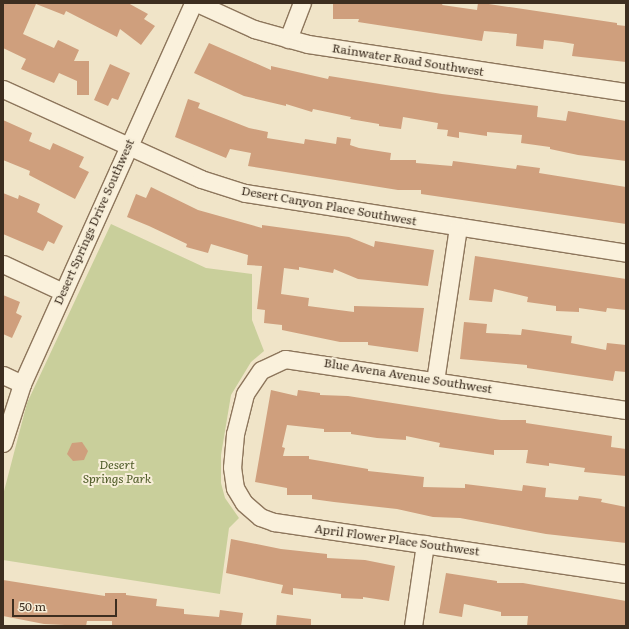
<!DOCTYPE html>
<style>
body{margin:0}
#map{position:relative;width:629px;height:629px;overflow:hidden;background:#f0e4c8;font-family:Literata,serif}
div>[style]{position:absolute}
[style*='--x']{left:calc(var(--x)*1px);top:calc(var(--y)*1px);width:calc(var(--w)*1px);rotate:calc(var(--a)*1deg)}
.green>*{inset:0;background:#c9cf9b}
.building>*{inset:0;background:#cf9f7d}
.roads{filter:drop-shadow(1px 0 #8d765c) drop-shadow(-1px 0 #8d765c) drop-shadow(0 1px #8d765c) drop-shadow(0 -1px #8d765c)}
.minor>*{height:17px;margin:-8.5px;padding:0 8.5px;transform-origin:8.5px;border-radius:8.5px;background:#faf1dc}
span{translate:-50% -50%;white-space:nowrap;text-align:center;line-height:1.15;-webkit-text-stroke:4px #f7eed8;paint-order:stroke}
.street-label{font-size:12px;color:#3d2e20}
.park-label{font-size:12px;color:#4d5a26;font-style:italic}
.frame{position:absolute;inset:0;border:4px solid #3d2e20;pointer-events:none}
.scale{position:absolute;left:12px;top:599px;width:105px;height:18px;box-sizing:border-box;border:2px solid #3d2e20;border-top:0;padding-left:5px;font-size:12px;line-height:14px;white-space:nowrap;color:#3d2e20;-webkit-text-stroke:3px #f7eed8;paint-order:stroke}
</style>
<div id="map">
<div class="green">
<i style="clip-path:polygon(111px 224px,206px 268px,252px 274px,252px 320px,264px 351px,251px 362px,231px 395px,221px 455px,221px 483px,225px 498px,239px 518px,229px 528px,220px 594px,3px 560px,3px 495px,27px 403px)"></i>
</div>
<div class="building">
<i style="clip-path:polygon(3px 3px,128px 3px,148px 14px,144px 19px,155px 26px,141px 45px,120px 29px,117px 37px,66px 11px,64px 15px,36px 4px,23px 34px,54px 48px,58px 40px,79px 50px,74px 61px,89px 61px,89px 95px,77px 95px,77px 81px,59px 73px,54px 83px,21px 69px,26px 59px,3px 48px)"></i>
<i style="clip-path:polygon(333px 3px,443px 3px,442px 5px,477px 10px,478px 3px,482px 3px,617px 23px,617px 25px,626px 26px,626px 62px,572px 56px,574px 44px,562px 42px,544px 40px,543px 49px,516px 46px,517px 34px,484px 31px,482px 41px,358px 22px,359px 19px,333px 19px)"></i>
<i style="clip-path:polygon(209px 43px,271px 70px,271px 66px,328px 79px,329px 76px,442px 94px,538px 106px,537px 117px,566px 121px,568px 111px,626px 121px,626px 161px,578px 155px,550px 149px,550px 147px,521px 143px,522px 135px,487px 132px,487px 136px,459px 132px,459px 138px,447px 136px,448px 130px,437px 129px,438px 123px,403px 117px,401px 129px,379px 126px,379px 124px,350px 119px,351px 117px,313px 109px,312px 112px,286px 104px,286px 106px,244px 96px,194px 73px)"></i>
<i style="clip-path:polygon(110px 64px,130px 73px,118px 100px,112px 98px,108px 106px,94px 100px)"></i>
<i style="clip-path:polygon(188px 99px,200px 103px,198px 108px,249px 128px,268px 132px,267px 138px,304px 144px,305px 139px,336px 144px,337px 137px,351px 139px,350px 145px,359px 148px,391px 153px,390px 160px,416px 160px,416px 163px,452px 166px,453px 161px,516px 169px,517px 165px,540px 168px,539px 173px,626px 187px,626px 224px,421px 194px,421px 190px,398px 190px,248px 166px,251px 153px,230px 149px,226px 158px,175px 137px)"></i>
<i style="clip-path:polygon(3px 120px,32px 133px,29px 141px,50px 150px,53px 143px,84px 157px,79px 167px,89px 172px,75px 199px,29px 175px,30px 171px,3px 160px)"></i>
<i style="clip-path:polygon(151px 187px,198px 210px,262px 228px,262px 225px,349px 237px,374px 247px,375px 241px,434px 250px,428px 286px,358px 279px,334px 269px,333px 273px,299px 267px,299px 270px,284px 268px,281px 294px,309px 298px,308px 306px,354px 312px,354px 306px,424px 308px,418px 352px,368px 345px,368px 342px,340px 342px,282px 330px,282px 325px,264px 323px,265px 310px,257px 309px,262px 266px,247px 265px,248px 255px,211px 244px,208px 253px,186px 247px,187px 244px,149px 226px,127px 217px,136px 194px,146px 198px)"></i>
<i style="clip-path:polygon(3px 193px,18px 199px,19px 195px,40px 204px,37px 212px,63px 226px,54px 244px,48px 241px,43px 251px,3px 234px)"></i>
<i style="clip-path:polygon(475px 256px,626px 279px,626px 310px,607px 308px,606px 312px,579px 308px,579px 312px,556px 311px,556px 306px,527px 302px,528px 297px,494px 289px,492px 302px,469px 300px)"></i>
<i style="clip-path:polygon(3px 295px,20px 302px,16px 313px,22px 316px,12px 338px,3px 334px)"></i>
<i style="clip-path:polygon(464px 322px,487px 324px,486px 333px,521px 335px,522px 329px,572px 336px,571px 343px,606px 350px,607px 343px,626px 345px,626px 372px,615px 371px,613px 381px,527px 368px,527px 365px,460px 359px)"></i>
<i style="clip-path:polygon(271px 390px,297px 396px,298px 390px,320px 393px,320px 395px,348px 396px,501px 420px,526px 420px,526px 423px,612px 436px,611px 447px,626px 449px,626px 476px,584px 472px,585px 468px,549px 463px,549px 466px,526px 463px,528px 450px,494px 450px,494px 455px,439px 447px,440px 443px,406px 436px,406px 440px,377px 438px,351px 434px,351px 432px,324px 432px,324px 429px,287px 425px,282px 447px,285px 448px,283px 456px,309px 456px,309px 459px,368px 469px,368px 471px,424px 477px,423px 487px,465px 488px,465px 484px,522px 491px,523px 485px,546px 488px,545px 497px,578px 500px,579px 496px,602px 499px,601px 502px,626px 507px,626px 543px,546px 534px,460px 518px,433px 517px,397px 509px,334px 502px,312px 499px,312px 495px,287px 495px,287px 488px,255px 482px)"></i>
<i style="clip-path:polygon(82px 442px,88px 451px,84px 460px,73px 461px,67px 454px,72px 443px)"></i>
<i style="clip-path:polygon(231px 539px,281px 549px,327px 554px,327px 558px,365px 560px,395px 566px,389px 601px,363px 597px,363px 599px,341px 598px,341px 594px,293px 588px,293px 595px,281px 593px,283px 585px,226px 573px)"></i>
<i style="clip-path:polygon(446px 573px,497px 581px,497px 583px,523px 583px,626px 601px,626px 626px,527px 626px,528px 616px,501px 616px,501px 612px,464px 604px,462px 617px,439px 613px)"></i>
<i style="clip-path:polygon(3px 580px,105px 596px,105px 593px,126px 593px,126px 595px,157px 599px,156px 606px,184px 609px,184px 614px,219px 617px,220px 610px,243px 613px,241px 626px,112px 626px,112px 621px,87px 621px,86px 626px,44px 624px,3px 616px)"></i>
<i style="clip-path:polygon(277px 615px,311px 619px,311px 626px,276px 626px)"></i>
</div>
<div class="roads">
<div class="minor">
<i style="--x:197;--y:3;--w:63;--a:24.5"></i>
<i style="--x:254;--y:29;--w:56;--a:15.5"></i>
<i style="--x:308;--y:44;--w:322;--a:8.6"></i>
<i style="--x:288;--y:39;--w:39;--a:-69"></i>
<i style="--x:3;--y:89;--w:217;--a:24.4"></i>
<i style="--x:201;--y:179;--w:46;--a:17.7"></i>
<i style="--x:245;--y:193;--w:386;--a:8.9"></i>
<i style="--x:3;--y:264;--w:66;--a:25"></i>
<i style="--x:3;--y:375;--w:21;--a:25"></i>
<i style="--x:435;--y:381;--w:155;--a:-81.5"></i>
<i style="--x:626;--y:410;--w:345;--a:-171.5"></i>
<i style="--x:285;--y:359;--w:26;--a:155"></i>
<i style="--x:261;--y:370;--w:29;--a:124"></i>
<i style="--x:245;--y:394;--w:41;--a:104"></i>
<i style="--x:235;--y:434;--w:33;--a:95"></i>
<i style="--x:232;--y:467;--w:21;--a:82"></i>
<i style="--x:235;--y:488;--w:17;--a:59"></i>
<i style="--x:244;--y:503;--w:21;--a:41"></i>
<i style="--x:260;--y:517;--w:15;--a:20"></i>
<i style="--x:274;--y:522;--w:356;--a:8.4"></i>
<i style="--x:3;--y:443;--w:62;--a:-72.1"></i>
<i style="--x:22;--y:384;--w:418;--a:-65.8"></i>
<i style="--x:413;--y:626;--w:83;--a:-81.7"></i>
</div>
</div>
<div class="street-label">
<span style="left:408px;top:60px;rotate:9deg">Rainwater Road Southwest</span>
<span style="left:329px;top:206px;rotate:10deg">Desert Canyon Place Southwest</span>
<span style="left:94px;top:222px;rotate:-66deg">Desert Springs Drive Southwest</span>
<span style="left:408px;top:376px;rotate:9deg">Blue Avena Avenue Southwest</span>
<span style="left:397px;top:540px;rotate:8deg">April Flower Place Southwest</span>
</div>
<div class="park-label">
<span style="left:117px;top:472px">Desert<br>Springs Park</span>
</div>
<div class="frame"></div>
<div class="scale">50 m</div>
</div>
